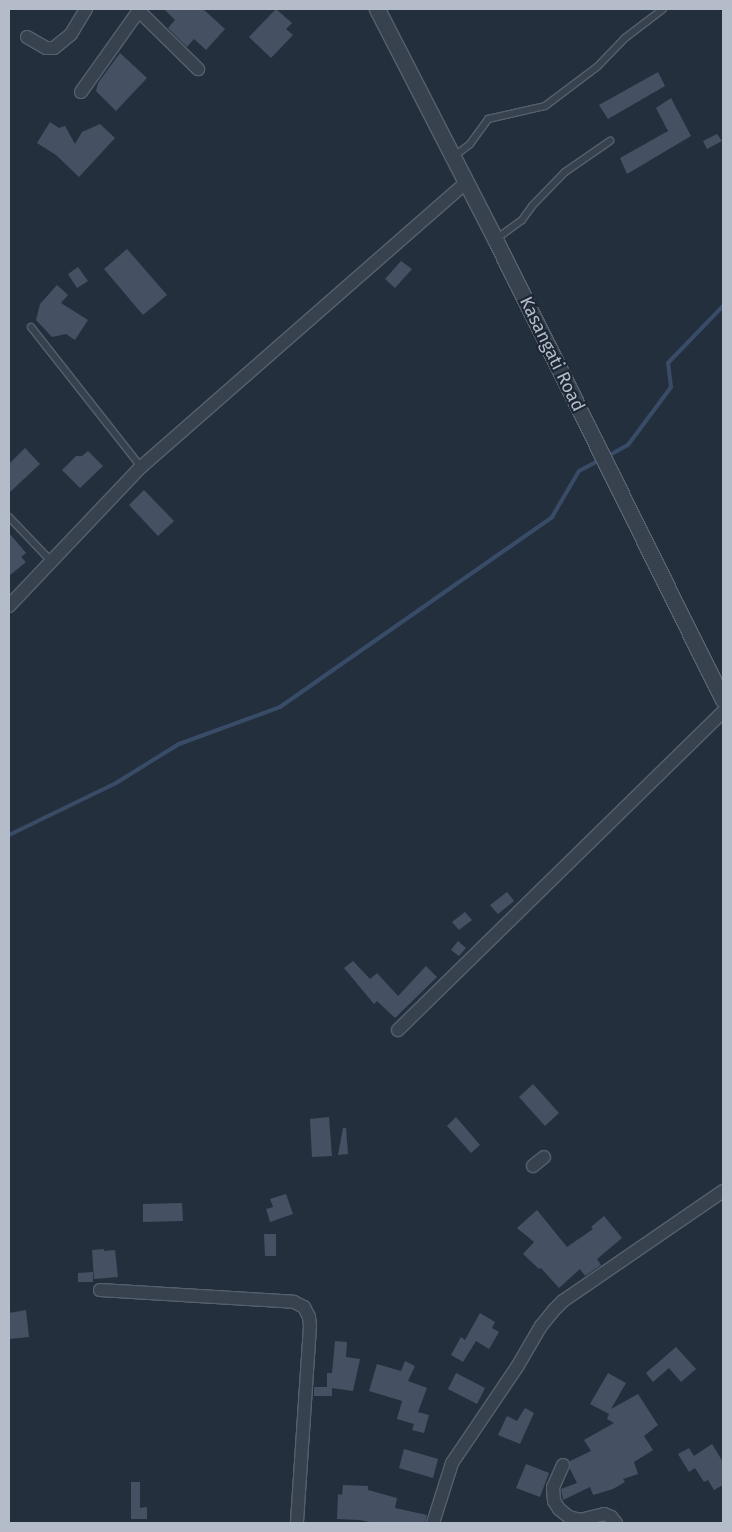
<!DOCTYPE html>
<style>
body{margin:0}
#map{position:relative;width:732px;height:1532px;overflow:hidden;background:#242f3e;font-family:"Fira Sans",sans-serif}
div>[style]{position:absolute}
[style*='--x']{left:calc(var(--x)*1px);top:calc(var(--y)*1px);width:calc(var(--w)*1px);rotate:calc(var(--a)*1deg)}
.stream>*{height:4px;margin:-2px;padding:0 2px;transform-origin:2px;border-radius:2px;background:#394c67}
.building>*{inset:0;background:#455162}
.roads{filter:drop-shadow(1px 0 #565f6c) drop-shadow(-1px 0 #565f6c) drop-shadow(0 1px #565f6c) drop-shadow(0 -1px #565f6c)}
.service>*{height:6px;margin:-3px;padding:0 3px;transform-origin:3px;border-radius:3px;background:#38414e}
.minor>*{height:12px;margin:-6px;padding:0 6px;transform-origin:6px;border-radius:6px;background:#38414e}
.tertiary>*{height:15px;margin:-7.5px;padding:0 7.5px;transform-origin:7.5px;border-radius:7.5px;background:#38414e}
span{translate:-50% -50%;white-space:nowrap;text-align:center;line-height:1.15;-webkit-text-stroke:4.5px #1d2633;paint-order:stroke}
.street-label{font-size:18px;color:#b4bcc9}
.frame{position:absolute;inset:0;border:10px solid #b4bcc9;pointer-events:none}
</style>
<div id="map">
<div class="stream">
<i style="--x:606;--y:457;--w:25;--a:-29"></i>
<i style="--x:628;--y:445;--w:72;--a:-53.4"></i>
<i style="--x:671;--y:387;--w:24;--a:-97"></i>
<i style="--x:668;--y:363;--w:79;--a:-46"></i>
<i style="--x:9;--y:835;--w:119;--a:-25.9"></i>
<i style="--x:116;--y:783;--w:74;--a:-31.8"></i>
<i style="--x:179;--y:744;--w:108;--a:-20.1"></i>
<i style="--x:280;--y:707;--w:332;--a:-34.9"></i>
<i style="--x:552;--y:517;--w:53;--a:-59.6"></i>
<i style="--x:579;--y:471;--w:24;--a:-28"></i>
</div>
<div class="building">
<i style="clip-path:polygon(164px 9px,203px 9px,225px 29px,206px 50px,194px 39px,187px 47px,168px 28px,175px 20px)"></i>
<i style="clip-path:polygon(276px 9px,292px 23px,286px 29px,293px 35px,271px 58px,249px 37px)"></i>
<i style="clip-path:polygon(120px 53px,147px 78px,116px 111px,96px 91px,98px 83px)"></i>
<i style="clip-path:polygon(658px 72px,665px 86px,608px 119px,599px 105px)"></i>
<i style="clip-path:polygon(671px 98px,691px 136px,627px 174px,620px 158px,668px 131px,656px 108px)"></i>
<i style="clip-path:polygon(50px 122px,59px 128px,65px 126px,75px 144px,82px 132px,100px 124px,115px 138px,79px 177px,56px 155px,37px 143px)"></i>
<i style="clip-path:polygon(717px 134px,722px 141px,707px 149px,703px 141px)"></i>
<i style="clip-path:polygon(127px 249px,167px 295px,143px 315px,104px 269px)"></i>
<i style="clip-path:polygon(401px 261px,412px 269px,395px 288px,385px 279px)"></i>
<i style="clip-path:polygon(78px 267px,88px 281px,77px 288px,68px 274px)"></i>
<i style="clip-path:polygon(57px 285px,68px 295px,61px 303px,88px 320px,75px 340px,66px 334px,52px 337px,36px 320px,40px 304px)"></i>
<i style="clip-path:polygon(25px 448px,40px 464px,9px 493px,9px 464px)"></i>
<i style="clip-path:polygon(88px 451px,103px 466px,80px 488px,62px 470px,76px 456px,82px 456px)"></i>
<i style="clip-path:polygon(144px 490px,174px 521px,158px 536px,129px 505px)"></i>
<i style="clip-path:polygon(9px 533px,26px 553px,21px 557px,26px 562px,9px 576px)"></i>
<i style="clip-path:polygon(507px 892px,514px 901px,498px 914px,490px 905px)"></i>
<i style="clip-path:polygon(465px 912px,472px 920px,459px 930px,452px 922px)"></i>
<i style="clip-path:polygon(458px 941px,466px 948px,459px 956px,451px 950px)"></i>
<i style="clip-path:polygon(353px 961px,370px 979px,377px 973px,398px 996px,426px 966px,437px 977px,395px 1018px,377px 1001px,374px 1004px,344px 968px)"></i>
<i style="clip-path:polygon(533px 1084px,559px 1113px,545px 1126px,519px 1097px)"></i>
<i style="clip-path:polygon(329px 1117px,332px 1156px,312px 1157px,310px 1119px)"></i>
<i style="clip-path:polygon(456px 1117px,480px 1145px,471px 1153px,447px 1126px)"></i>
<i style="clip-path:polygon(343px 1128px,346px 1128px,348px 1154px,338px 1155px)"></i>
<i style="clip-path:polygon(286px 1194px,293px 1214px,270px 1222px,266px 1209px,273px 1207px,270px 1199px)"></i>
<i style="clip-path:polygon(182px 1203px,183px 1221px,143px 1222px,143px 1204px)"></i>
<i style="clip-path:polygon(537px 1210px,567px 1247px,593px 1229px,591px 1227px,604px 1216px,622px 1238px,597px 1259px,601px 1265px,585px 1276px,580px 1269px,559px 1288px,541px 1268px,539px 1269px,523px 1254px,534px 1242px,517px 1228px)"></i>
<i style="clip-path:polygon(264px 1234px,276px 1234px,276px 1256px,265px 1256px)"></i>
<i style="clip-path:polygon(104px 1249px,104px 1251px,115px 1250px,118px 1277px,94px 1279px,92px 1250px)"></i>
<i style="clip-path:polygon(93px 1272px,93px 1282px,78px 1282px,78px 1273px)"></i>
<i style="clip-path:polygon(26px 1310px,29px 1337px,9px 1339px,9px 1313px)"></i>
<i style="clip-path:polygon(480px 1313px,495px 1322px,492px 1328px,499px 1332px,489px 1349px,476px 1341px,463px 1362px,451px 1355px,461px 1337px,465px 1340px)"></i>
<i style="clip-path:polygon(335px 1341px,347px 1342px,346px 1357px,360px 1359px,353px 1391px,332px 1388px,332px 1396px,314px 1396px,314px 1387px,327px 1387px,327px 1373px,332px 1373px)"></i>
<i style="clip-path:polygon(676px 1347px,696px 1369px,681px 1382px,669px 1368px,653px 1382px,646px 1373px)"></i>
<i style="clip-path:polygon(405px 1361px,415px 1366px,408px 1381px,427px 1388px,418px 1412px,429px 1415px,424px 1433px,412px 1430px,414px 1424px,397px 1419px,402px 1401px,369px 1391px,377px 1364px,401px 1371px)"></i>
<i style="clip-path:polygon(456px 1373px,485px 1388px,477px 1404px,448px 1389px)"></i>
<i style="clip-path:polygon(608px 1373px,626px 1383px,611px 1409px,638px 1394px,658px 1425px,644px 1436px,653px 1450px,634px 1462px,638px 1474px,623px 1479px,625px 1482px,613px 1489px,593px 1495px,590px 1487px,563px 1500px,561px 1489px,577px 1483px,570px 1469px,570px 1461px,591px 1451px,584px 1440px,614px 1423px,607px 1419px,609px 1414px,590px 1404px)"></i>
<i style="clip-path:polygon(525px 1408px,534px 1413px,520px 1444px,498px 1435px,507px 1416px,517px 1421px)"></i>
<i style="clip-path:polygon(712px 1444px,723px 1462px,723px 1485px,714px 1490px,708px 1480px,704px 1482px,695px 1468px,689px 1472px,678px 1454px,689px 1448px,694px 1456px)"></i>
<i style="clip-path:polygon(404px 1449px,438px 1459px,433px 1478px,399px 1468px)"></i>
<i style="clip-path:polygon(526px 1464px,549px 1473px,540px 1497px,516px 1488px)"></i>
<i style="clip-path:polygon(131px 1482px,140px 1482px,140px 1508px,147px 1507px,147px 1519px,131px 1519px)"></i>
<i style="clip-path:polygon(343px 1485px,368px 1486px,368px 1490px,397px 1498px,395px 1508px,427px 1515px,425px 1523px,374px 1523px,360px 1520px,337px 1519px,338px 1494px,342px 1495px)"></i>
</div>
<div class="roads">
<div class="service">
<i style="--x:453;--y:157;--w:21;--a:-37"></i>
<i style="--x:470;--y:144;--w:31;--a:-54"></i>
<i style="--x:488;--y:119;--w:58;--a:-12.8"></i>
<i style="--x:545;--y:106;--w:66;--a:-37"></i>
<i style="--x:598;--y:66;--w:39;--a:-46"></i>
<i style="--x:625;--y:38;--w:48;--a:-37.3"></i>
<i style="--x:496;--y:239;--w:32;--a:-36"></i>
<i style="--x:522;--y:220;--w:17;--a:-54"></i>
<i style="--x:532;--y:206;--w:47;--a:-45.9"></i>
<i style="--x:565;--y:172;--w:55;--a:-34.6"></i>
<i style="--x:31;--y:327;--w:178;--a:51.8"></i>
<i style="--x:9;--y:517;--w:62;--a:46.3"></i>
</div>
<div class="minor">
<i style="--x:139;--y:11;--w:83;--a:44.5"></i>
<i style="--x:27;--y:37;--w:22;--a:30"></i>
<i style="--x:46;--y:48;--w:8;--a:0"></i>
<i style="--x:54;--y:48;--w:22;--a:-39"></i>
<i style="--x:71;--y:34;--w:29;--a:-59"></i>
<i style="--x:81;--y:92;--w:102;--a:-54.6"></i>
<i style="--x:9;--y:606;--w:192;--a:-46.5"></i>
<i style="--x:141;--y:467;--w:431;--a:-41.2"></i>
<i style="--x:398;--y:1030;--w:455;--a:-44.4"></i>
<i style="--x:533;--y:1166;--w:14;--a:-39"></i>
<i style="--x:100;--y:1290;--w:194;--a:3.5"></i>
<i style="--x:294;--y:1302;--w:11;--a:27"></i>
<i style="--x:304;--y:1307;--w:11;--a:63"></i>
<i style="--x:309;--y:1317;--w:9;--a:84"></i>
<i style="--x:310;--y:1326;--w:197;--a:93.8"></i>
<i style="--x:563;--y:1465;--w:24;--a:114"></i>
<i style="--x:553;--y:1487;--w:14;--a:86"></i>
<i style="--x:554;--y:1501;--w:9;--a:58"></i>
<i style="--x:559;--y:1509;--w:13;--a:39"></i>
<i style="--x:569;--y:1517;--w:11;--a:15"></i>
<i style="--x:580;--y:1520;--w:25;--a:-14"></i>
<i style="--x:604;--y:1514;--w:8;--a:23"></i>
<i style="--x:611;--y:1517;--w:8;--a:50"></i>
<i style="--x:433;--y:1523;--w:63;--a:-72.4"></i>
<i style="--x:452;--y:1463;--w:116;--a:-55.9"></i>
<i style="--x:517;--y:1367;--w:48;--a:-59.7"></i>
<i style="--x:541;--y:1326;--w:21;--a:-51"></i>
<i style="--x:554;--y:1310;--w:13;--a:-45"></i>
<i style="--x:563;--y:1301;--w:194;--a:-34.5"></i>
</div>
<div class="tertiary">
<i style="--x:377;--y:9;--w:259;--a:62.8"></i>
<i style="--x:495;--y:239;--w:514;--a:63.68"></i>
</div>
</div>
<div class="street-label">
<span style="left:552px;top:354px;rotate:64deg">Kasangati Road</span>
</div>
<div class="frame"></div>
</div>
